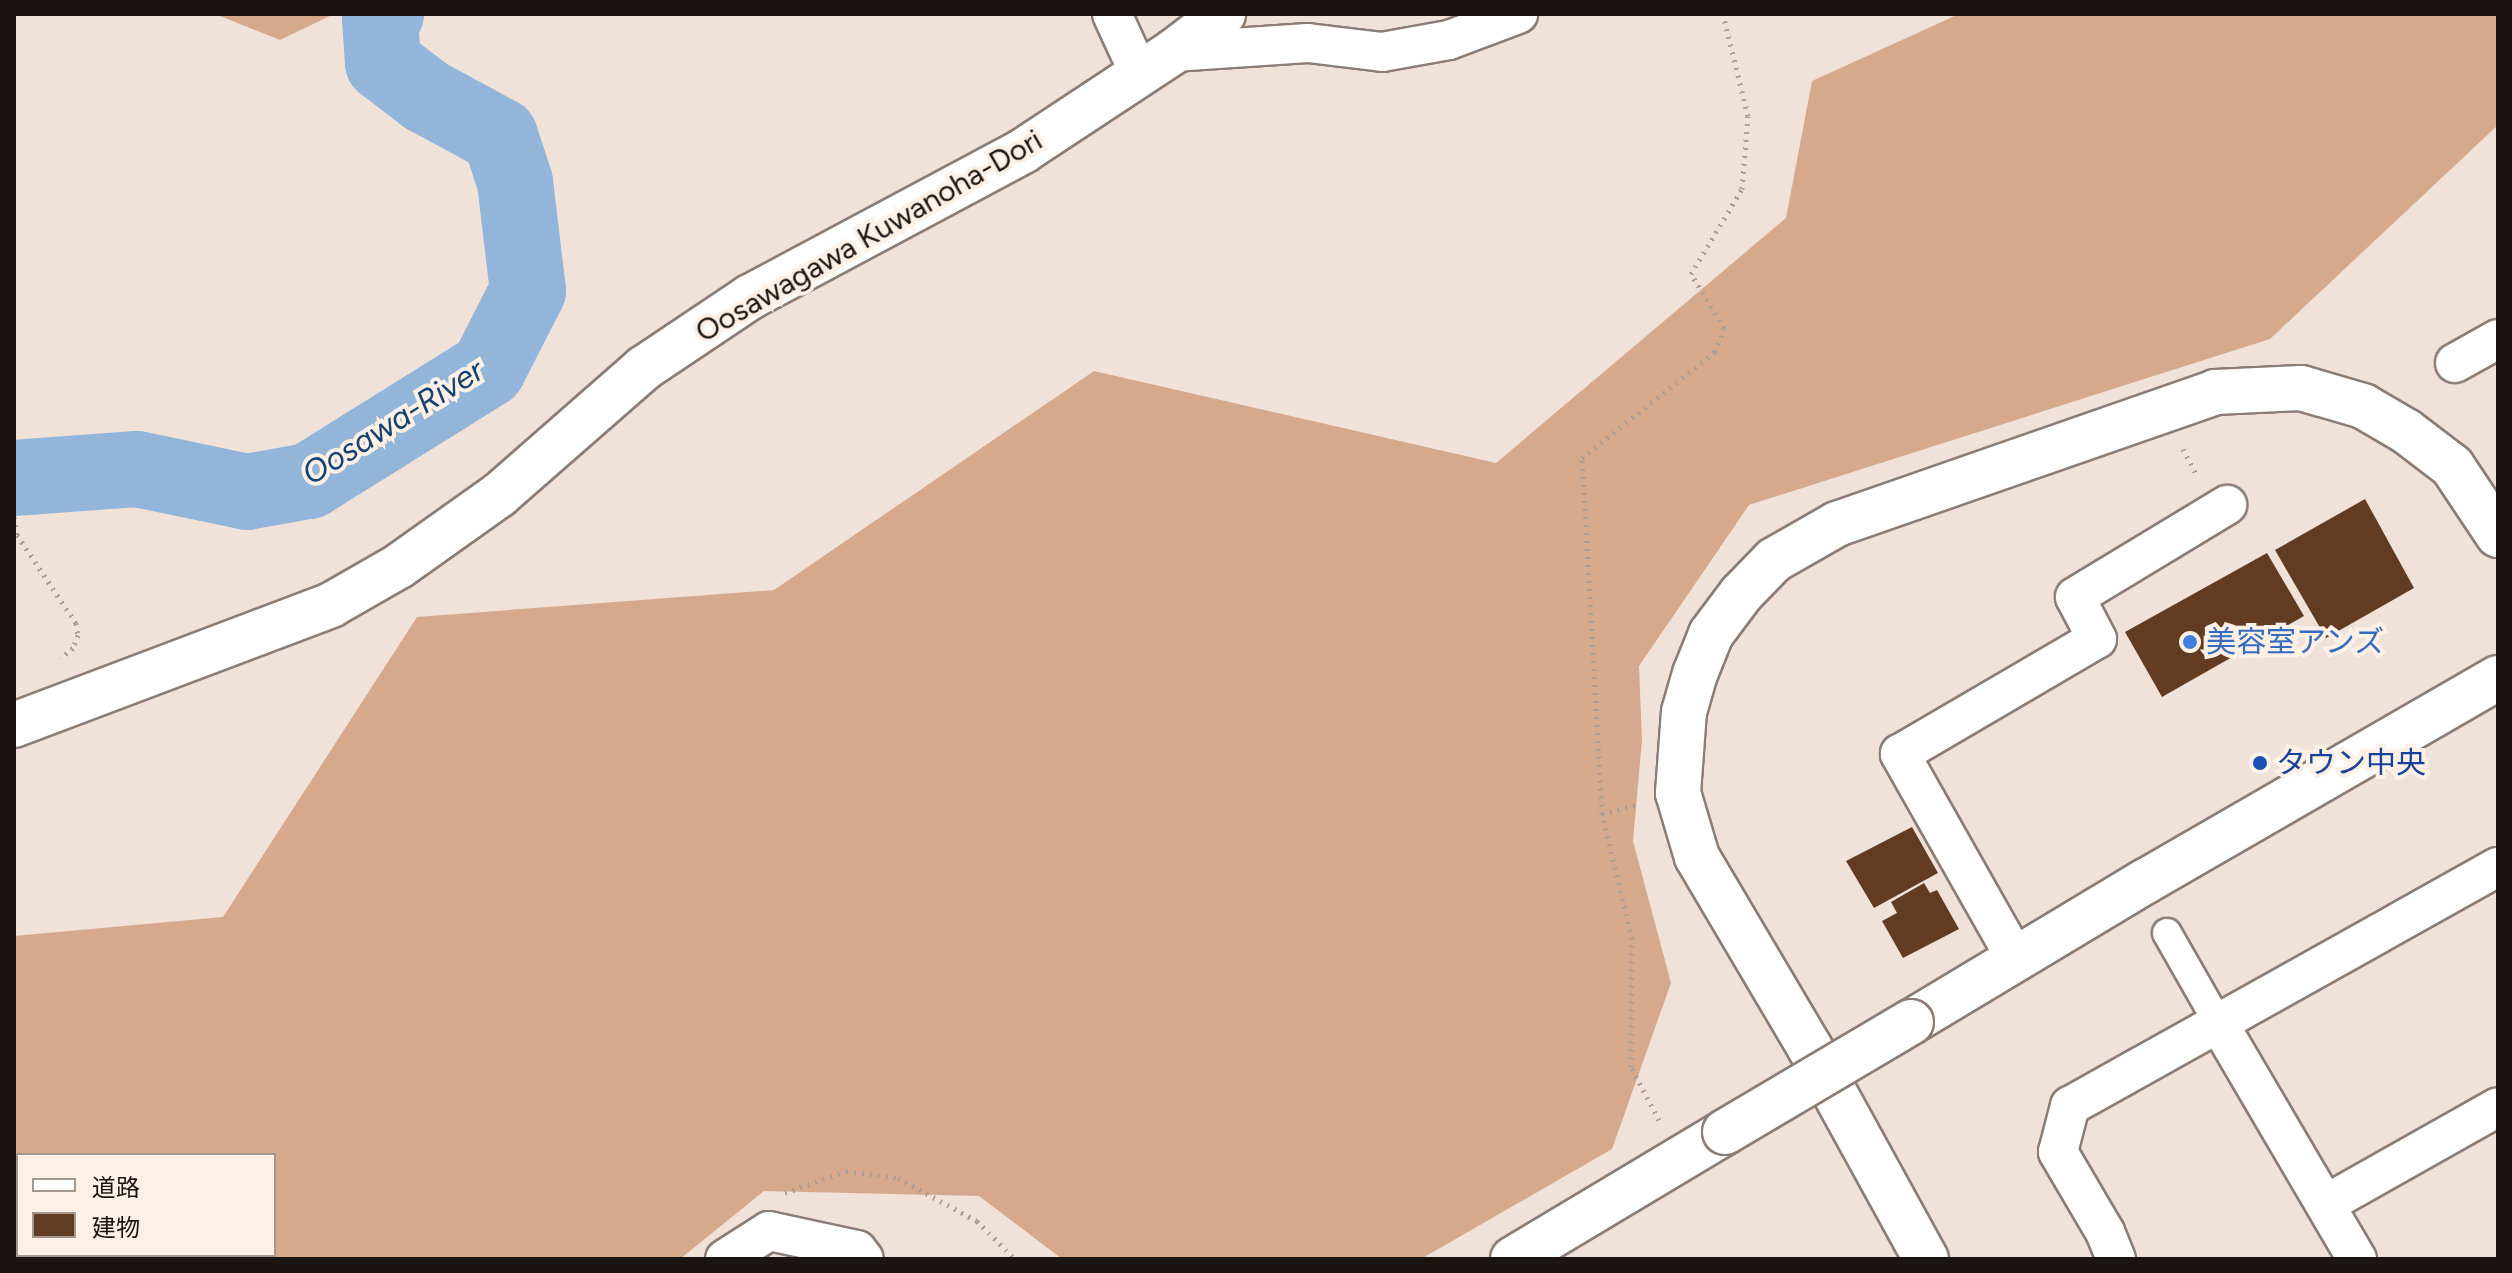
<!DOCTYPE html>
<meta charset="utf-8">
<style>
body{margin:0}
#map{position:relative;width:2512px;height:1273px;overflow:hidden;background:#f1e2d9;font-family:Figtree,"Noto Sans JP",sans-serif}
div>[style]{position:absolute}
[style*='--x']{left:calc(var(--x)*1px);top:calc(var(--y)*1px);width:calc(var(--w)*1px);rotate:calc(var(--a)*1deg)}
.forest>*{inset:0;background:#d6a98d}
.river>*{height:76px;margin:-38px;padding:0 38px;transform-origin:38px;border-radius:38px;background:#93b5da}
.building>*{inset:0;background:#613c22}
.path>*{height:5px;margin-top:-2.5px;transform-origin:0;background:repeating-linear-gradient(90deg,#aa9e97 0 2px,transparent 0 8px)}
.roads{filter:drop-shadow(2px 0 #8b7d75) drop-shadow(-2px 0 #8b7d75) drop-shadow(0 2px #8b7d75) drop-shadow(0 -2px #8b7d75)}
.pedestrian>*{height:28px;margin:-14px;padding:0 14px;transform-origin:14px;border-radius:14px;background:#fff}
.minor>*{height:38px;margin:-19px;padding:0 19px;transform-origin:19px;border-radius:19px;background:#fff}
.tertiary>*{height:44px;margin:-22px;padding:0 22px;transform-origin:22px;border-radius:22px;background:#fff}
.bridges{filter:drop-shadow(2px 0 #8b7d75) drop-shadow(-2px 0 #8b7d75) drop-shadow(0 2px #8b7d75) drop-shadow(0 -2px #8b7d75)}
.tertiary-bridge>*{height:44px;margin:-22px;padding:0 22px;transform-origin:22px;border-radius:22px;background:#fff}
.dots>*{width:22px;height:22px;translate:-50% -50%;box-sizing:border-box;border:4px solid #fff0e6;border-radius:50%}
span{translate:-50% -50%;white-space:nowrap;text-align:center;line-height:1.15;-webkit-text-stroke:8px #fff0e6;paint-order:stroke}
.street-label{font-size:30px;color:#1a1512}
.shop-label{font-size:30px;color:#366cbe}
.left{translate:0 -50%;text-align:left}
.transit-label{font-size:30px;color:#164399}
.water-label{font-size:32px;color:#124372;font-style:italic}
.frame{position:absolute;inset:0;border:16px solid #1a1512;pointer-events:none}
.legend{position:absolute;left:16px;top:1153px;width:260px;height:104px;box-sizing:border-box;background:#fff0e6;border:2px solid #a39891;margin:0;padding:10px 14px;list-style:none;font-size:24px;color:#1a1512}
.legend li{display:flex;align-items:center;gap:16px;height:40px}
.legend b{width:40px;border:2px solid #a39891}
</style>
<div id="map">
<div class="forest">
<i style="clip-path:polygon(215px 14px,334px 14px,280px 40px)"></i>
<i style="clip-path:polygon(evenodd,1959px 14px,2498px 14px,2498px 125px,2270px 339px,1749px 505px,1639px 666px,1642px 740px,1633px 841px,1671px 983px,1612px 1149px,1421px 1259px,1062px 1259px,979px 1196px,764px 1191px,680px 1259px,14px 1259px,14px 936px,223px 917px,417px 617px,774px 590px,1094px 371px,1496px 463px,1786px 218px,1812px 81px,1959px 14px,18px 1155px,274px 1155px,274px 1255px,18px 1255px,18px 1155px)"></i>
</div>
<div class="river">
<i style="--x:14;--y:478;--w:123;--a:-4.2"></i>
<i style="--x:137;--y:469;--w:112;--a:11.8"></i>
<i style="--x:247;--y:492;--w:63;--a:-10.1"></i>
<i style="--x:309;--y:481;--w:211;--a:-32"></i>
<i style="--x:488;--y:369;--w:88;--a:-62.9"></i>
<i style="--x:528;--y:291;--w:110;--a:-96.8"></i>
<i style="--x:515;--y:182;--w:48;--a:-108.1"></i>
<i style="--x:500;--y:136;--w:84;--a:-151.6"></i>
<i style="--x:426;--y:96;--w:54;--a:-142.5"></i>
<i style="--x:383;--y:63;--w:44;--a:-93.9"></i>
<i style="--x:380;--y:19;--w:8;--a:-40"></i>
</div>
<div class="building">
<i style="clip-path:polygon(2365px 499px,2414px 588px,2326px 638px,2275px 550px)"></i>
<i style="clip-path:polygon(2267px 553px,2304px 616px,2162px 697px,2125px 632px)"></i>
<i style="clip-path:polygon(1912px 827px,1938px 873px,1874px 908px,1846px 861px)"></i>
<i style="clip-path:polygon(1924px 883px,1930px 893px,1937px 890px,1959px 929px,1903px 958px,1882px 921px,1897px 913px,1891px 902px)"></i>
</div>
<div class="path">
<i style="--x:2183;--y:449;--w:30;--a:62"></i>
<i style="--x:14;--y:517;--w:18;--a:81"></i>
<i style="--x:17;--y:535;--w:106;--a:56.2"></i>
<i style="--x:76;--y:623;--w:12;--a:81"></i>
<i style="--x:78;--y:635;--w:14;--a:111"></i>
<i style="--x:73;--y:648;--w:16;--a:140"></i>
<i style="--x:1602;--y:814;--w:35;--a:-15"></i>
<i style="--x:1659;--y:1120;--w:60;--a:-117.8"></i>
<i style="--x:1631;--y:1067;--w:128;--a:-89.6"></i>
<i style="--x:1632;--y:939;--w:129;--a:-103.5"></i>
<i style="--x:1602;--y:814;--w:357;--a:-93.2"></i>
<i style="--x:1582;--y:458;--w:170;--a:-38.6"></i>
<i style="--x:1715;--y:352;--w:26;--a:-69"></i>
<i style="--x:1724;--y:328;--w:63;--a:-121.4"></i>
<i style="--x:1691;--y:274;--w:99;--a:-59"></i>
<i style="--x:1742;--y:189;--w:73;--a:-85.3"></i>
<i style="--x:1748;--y:116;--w:105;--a:-103.8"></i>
<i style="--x:785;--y:1193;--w:65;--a:-19.8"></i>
<i style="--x:846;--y:1171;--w:52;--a:7.7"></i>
<i style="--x:898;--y:1178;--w:90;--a:28.6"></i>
<i style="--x:977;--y:1221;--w:54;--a:45"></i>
</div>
<div class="roads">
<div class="pedestrian">
<i style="--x:2167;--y:933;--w:105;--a:60.3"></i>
</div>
<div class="minor">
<i style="--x:1112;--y:14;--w:65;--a:65.4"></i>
<i style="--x:1173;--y:52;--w:135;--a:-3.8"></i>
<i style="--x:1308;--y:43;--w:75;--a:6.9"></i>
<i style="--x:1382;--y:52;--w:68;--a:-10.2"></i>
<i style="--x:1449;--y:40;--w:74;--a:-20.6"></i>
<i style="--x:2455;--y:363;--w:49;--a:-29.2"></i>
<i style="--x:2016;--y:959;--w:236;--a:-119.5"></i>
<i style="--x:1900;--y:754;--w:228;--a:-30.3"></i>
<i style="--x:2097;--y:639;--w:47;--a:-117.6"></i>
<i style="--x:2075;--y:597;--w:178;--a:-31.2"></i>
<i style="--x:2219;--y:1024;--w:273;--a:59.6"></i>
<i style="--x:2326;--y:1204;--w:197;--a:-29.4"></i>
<i style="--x:725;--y:1259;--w:52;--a:-32.5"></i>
<i style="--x:769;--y:1231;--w:90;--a:12.2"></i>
<i style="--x:857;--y:1250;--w:11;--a:52"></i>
<i style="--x:2116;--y:1259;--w:29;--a:-112"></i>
<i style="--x:2105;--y:1232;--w:93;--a:-120.4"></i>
<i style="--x:2058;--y:1152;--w:48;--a:-75.4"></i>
<i style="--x:2070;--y:1106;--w:490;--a:-29.2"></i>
</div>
<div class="tertiary">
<i style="--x:14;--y:725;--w:339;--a:-20.7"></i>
<i style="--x:331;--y:605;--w:78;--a:-29.8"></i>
<i style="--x:399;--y:566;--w:123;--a:-35.4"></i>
<i style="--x:499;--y:495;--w:193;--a:-41.2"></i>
<i style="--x:644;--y:368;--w:128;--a:-33.8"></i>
<i style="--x:750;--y:297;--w:310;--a:-28.1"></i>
<i style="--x:1023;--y:151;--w:180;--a:-33.4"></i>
<i style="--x:1173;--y:52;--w:63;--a:-37.2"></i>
<i style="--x:1911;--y:1022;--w:274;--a:-31"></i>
<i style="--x:2146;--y:881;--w:406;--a:-30"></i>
<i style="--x:1513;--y:1259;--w:247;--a:-30.9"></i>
<i style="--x:1926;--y:1259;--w:241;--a:-118.8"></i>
<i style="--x:1810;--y:1048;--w:222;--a:-120.6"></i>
<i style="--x:1697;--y:857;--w:67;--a:-106.5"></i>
<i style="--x:1678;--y:793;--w:81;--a:-85.8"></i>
<i style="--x:1684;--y:712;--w:40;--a:-74"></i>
<i style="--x:1695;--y:674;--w:43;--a:-68.2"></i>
<i style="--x:1711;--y:634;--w:50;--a:-53.1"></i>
<i style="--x:1741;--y:594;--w:47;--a:-45.9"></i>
<i style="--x:1774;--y:560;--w:73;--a:-29.7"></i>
<i style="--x:1837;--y:524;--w:400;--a:-19.2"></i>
<i style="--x:2215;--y:392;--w:86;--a:-2.7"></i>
<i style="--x:2301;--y:388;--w:65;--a:16.2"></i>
<i style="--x:2363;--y:406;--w:50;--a:30.2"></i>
<i style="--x:2406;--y:431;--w:58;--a:37.3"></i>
<i style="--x:2452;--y:466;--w:83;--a:56.3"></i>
</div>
</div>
<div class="bridges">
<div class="tertiary-bridge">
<i style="--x:1725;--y:1132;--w:216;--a:-30.6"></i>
</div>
</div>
<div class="dots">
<i style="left:2190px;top:642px;background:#3f7fe0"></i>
<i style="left:2260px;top:763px;background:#1a4fb4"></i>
</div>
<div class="street-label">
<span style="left:869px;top:236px;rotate:-30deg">Oosawagawa Kuwanoha-Dori</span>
</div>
<div class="shop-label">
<span class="left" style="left:2206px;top:642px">美容室アンズ</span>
</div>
<div class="transit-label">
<span class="left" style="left:2276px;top:763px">タウン中央</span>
</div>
<div class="water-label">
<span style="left:393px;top:422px;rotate:-32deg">Oosawa-River</span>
</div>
<div class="frame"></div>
<ul class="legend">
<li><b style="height:10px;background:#fff"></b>道路</li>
<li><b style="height:22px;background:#613c22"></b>建物</li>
</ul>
</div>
